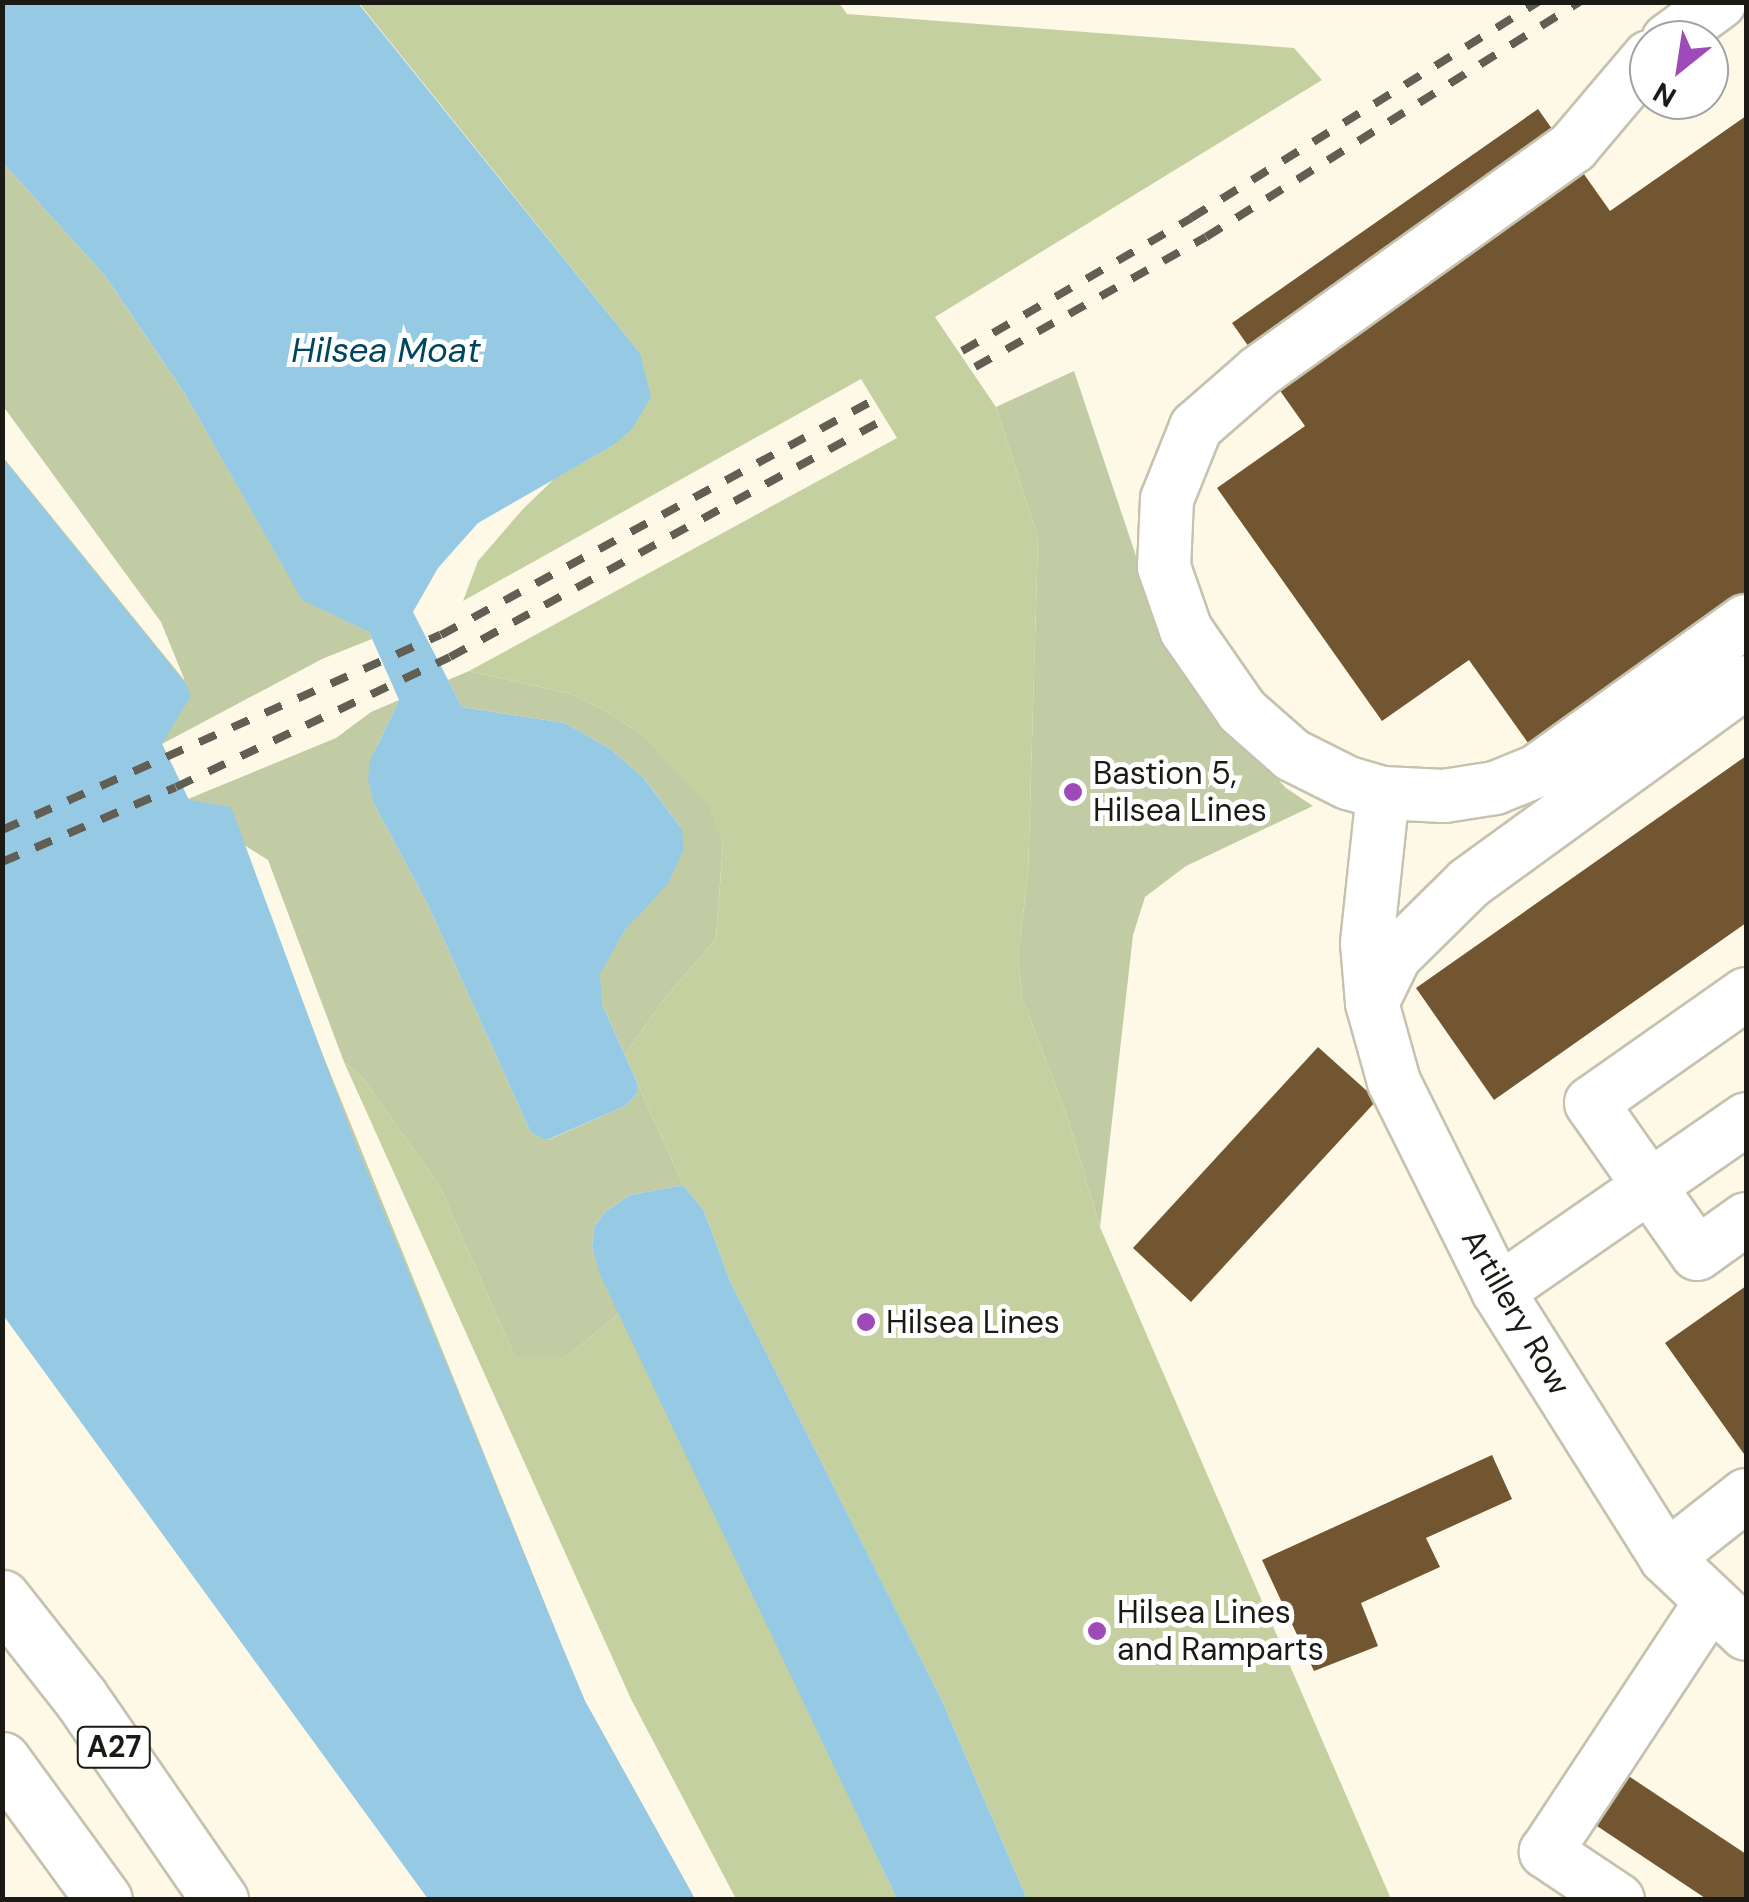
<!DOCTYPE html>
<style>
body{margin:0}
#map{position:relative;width:1749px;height:1902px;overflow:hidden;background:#fef9e6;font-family:"DM Sans",sans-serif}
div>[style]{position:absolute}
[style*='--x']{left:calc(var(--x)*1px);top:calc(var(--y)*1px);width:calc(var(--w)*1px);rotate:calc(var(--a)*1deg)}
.green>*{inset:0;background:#c2cca4}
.forest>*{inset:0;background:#c5d0a1}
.water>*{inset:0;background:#96c9e3}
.building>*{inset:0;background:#725531}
.roads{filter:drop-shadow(2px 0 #c6c2b0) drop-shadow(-2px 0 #c6c2b0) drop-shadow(0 2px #c6c2b0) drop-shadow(0 -2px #c6c2b0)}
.minor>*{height:52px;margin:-26px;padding:0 26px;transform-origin:26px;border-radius:26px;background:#fff}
.highway>*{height:55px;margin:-27.5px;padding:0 27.5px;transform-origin:27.5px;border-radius:27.5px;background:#fff}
.rail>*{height:8px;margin-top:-4px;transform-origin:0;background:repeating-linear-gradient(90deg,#615e54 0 18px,transparent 0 36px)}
.dots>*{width:28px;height:28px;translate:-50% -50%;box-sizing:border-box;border:5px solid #fff;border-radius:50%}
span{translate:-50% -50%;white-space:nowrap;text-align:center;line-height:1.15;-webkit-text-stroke:10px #fff;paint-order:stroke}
.shield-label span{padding:2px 8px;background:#fff;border:2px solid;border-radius:8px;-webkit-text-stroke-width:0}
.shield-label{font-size:30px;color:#1c1a14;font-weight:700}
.poi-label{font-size:32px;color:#1c1a14}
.left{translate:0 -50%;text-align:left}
.street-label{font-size:32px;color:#1c1a14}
.water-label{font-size:35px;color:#004660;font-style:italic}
.frame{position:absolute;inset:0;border:5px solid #1c1a14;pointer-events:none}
.north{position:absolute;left:1629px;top:20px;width:100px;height:100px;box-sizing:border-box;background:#fff;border:2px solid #a4a3a1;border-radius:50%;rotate:210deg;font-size:28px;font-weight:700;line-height:40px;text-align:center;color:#1c1a14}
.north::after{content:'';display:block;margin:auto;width:35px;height:45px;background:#9e4bb9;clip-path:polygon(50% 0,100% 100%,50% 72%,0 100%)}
</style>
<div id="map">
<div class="green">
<i style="clip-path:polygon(3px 163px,106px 277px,185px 394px,302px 599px,369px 632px,372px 639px,322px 659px,162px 744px,188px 799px,336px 738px,371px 712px,399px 700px,377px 746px,374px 804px,428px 905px,531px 1133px,548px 1140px,625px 1106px,637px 1094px,637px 1082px,683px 1185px,630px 1195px,606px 1211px,594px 1227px,592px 1248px,620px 1313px,566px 1357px,515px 1357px,439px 1185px,361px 1076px,344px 1062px,268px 860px,244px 845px,320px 1048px,562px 1646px,585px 1701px,695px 1899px,609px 1899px,3px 457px,185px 681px,161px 622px,3px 406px)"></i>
<i style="clip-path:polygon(1074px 371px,1137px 559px,1174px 637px,1254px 754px,1286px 788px,1313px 806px,1186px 866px,1145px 897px,1133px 935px,1100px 1227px,1067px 1116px,1022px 997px,1018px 955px,1028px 875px,1038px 538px,996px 407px)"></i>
<i style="clip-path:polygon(469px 671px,571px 694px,602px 709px,645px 736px,710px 808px,723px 843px,716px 939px,661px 1003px,625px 1055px,602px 1004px,599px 974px,625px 930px,643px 908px,682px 829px,645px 779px,609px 748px,565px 723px,462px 707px,448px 680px)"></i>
</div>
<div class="forest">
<i style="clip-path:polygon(359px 3px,839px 3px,847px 14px,1294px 48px,1322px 80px,935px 317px,996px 407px,1038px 538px,1028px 875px,1018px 955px,1022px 997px,1067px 1116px,1100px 1227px,1391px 1899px,1027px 1899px,943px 1703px,730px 1281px,704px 1211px,683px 1185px,625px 1055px,661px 1003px,716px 939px,723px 844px,710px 809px,645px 736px,602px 709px,571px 694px,469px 671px,897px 438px,861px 379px,463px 601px,478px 561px,523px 509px,554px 479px,612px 446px,640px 353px)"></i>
<i style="clip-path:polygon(344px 1062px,361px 1076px,439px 1185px,515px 1357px,566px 1357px,620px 1313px,897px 1899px,736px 1899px,631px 1699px)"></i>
</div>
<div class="water">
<i style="clip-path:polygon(2px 3px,358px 3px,640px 353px,651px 397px,632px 429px,612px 446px,478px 523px,438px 568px,413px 612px,462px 707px,565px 723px,609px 748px,644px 778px,682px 829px,684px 849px,667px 885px,625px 930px,600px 974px,602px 1004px,637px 1082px,637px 1094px,625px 1106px,547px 1140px,531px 1133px,428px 905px,374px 804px,368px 779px,370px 761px,399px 700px,369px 632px,302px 600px,185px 394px,106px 277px,3px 163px)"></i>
<i style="clip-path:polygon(2px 457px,186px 684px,191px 696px,162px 744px,189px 800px,231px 807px,353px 1137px,562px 1646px,585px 1701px,695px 1899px,428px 1899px,3px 1315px)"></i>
<i style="clip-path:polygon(683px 1185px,704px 1211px,730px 1281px,943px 1703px,1027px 1899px,897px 1899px,600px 1275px,592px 1247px,594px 1227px,606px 1211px,630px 1195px)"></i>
</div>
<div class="building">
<i style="clip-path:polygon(1538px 109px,1610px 211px,1746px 116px,1746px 642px,1553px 778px,1469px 660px,1382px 721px,1217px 488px,1305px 426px,1232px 323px)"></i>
<i style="clip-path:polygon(1746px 756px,1746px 923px,1494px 1100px,1416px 988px)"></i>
<i style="clip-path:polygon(1318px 1047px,1377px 1100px,1191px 1302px,1133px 1248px)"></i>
<i style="clip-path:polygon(1746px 1286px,1746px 1452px,1744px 1454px,1665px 1343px)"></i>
<i style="clip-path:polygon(1492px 1455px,1512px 1499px,1426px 1538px,1440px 1567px,1361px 1603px,1378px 1646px,1314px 1671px,1262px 1560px)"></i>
<i style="clip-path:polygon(1624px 1773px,1746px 1854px,1746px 1900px,1708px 1900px,1591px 1822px)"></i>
</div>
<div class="roads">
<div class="minor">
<i style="--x:1668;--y:40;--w:64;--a:-36.2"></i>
<i style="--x:1649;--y:57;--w:118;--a:130.2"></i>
<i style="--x:1573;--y:147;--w:386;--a:144.4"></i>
<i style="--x:1259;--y:372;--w:84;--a:138.9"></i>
<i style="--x:1196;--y:427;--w:78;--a:111.9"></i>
<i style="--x:1167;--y:499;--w:68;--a:92.5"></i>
<i style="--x:1164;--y:567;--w:67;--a:70.8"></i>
<i style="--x:1186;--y:630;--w:98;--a:55.3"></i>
<i style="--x:1242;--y:711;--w:67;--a:41.3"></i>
<i style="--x:1292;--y:755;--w:63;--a:26.6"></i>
<i style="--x:1348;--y:783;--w:36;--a:16"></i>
<i style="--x:1383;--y:793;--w:61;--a:2.8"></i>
<i style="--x:1444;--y:796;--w:52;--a:-8.9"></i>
<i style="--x:1495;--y:788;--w:45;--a:-22"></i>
<i style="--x:1537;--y:771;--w:257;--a:-35.7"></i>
<i style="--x:1383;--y:793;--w:151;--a:96.1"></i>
<i style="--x:1367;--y:943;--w:60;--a:85.2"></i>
<i style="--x:1372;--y:1003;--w:82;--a:74.4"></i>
<i style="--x:1394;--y:1082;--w:233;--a:63.5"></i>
<i style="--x:1498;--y:1291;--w:315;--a:57.8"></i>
<i style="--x:1666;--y:1558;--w:110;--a:43.5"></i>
<i style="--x:1746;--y:994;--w:189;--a:144.9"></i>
<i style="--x:1591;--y:1103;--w:184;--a:54.9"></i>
<i style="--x:1697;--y:1254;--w:60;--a:-35.5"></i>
<i style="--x:1372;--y:1003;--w:52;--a:-63.9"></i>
<i style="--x:1395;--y:956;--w:104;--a:-44.6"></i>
<i style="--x:1469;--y:883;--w:342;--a:-36"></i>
<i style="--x:1498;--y:1291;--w:302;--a:-34.7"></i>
<i style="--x:1666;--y:1558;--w:102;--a:-38.2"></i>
<i style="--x:1618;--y:1900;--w:87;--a:-146.3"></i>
<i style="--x:1546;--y:1852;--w:300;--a:-56.6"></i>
</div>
<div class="highway">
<i style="--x:2;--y:1598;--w:126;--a:51.8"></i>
<i style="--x:80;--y:1697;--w:247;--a:55.4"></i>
<i style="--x:2;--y:1760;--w:173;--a:53.9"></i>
</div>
</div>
<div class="rail">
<i style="--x:962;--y:351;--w:265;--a:-30.1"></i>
<i style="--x:1191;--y:218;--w:409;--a:-31.9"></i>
<i style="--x:975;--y:367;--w:265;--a:-29.4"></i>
<i style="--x:1206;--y:237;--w:441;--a:-32.2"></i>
<i style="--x:2;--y:830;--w:480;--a:-24"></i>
<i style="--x:441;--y:635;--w:487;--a:-28.5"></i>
<i style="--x:2;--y:862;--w:189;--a:-23.3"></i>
<i style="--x:176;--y:787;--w:303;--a:-25.4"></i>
<i style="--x:450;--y:657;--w:489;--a:-28.7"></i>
</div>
<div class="dots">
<i style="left:1073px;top:792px;background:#9e4bb9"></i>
<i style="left:866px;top:1322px;background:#9e4bb9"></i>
<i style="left:1097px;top:1631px;background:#9e4bb9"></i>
</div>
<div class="shield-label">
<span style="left:114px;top:1747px">A27</span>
</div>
<div class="poi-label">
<span class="left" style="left:1093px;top:792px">Bastion 5,<br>Hilsea Lines</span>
<span class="left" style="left:886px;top:1322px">Hilsea Lines</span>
<span class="left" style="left:1117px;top:1631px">Hilsea Lines<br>and Ramparts</span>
</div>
<div class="street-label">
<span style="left:1516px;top:1312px;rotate:60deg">Artillery Row</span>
</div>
<div class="water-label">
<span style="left:386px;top:350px">Hilsea Moat</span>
</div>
<div class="frame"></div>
<div class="north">N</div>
</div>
